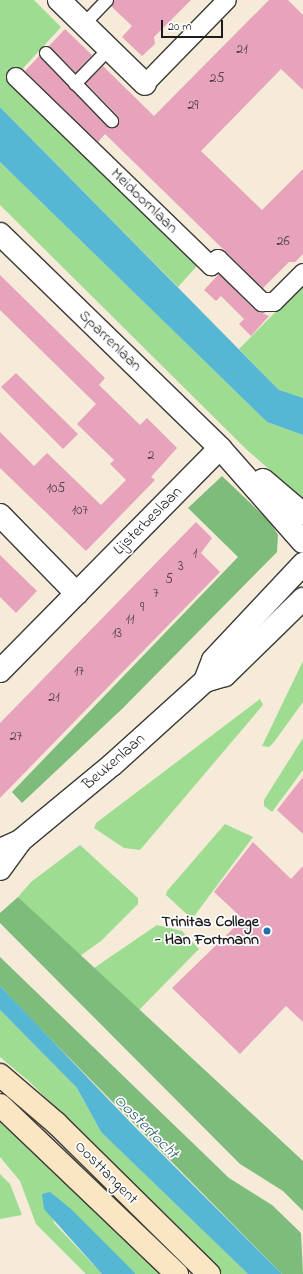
<!DOCTYPE html>
<style>
body{margin:0}
#map{position:relative;width:303px;height:1274px;overflow:hidden;background:#f6ebd8;font-family:"Indie Flower",sans-serif}
div>[style]{position:absolute}
[style*='--x']{left:calc(var(--x)*1px);top:calc(var(--y)*1px);width:calc(var(--w)*1px);rotate:calc(var(--a)*1deg)}
.green>*{inset:0;background:#9ddc91}
.forest>*{inset:0;background:#7ebc7b}
.water>*{inset:0;background:#55b7d4}
.building>*{inset:0;background:#e7a2bc}
.roads{filter:drop-shadow(1px 0 #3d3b38) drop-shadow(-1px 0 #3d3b38) drop-shadow(0 1px #3d3b38) drop-shadow(0 -1px #3d3b38)}
.service>*{height:12px;margin:-6px;padding:0 6px;transform-origin:6px;border-radius:6px;background:#fff}
.pedestrian>*{height:18px;margin:-9px;padding:0 9px;transform-origin:9px;border-radius:9px;background:#fff}
.minor>*{height:22px;margin:-11px;padding:0 11px;transform-origin:11px;border-radius:11px;background:#fff}
.tertiary>*{height:22px;margin:-11px;padding:0 11px;transform-origin:11px;border-radius:11px;background:#fff}
.secondary>*{height:22px;margin:-11px;padding:0 11px;transform-origin:11px;border-radius:11px;background:#fbe6c4}
.dots>*{width:11px;height:11px;translate:-50% -50%;box-sizing:border-box;border:2px solid #fff;border-radius:50%}
span{translate:-50% -50%;white-space:nowrap;text-align:center;line-height:1.15;-webkit-text-stroke:3.5px #fff;paint-order:stroke}
.number-label{font-size:14px;color:#4f3e44}
.number-label span{-webkit-text-stroke-width:0}
.street-label{font-size:16px;color:#1c1c1c}
.poi-label{font-size:16px;color:#1c1c1c;font-weight:700}
.right{translate:-100% -50%;text-align:right}
.water-label{font-size:17px;color:#36626f;font-style:italic}
.scale{position:absolute;left:161px;top:20px;width:62px;height:18px;box-sizing:border-box;border:2px solid #1c1c1c;border-top:0;padding-left:5px;font-size:12px;line-height:14px;white-space:nowrap;color:#1c1c1c;-webkit-text-stroke:3px #fff;paint-order:stroke}
</style>
<div id="map">
<div class="green">
<i style="clip-path:polygon(0 0,34px 0,61px 27px,17px 75px,204px 258px,178px 287px,0 107px)"></i>
<i style="clip-path:polygon(0 162px,267px 422px,303px 435px,303px 499px,246px 449px,0 205px)"></i>
<i style="clip-path:polygon(303px 284px,303px 398px,301px 399px,279px 390px,239px 349px)"></i>
<i style="clip-path:polygon(303px 661px,303px 702px,274px 742px,269px 747px,262px 746px)"></i>
<i style="clip-path:polygon(260px 699px,263px 705px,140px 850px,124px 848px,94px 828px,96px 823px)"></i>
<i style="clip-path:polygon(303px 738px,303px 770px,272px 812px,264px 806px,264px 800px)"></i>
<i style="clip-path:polygon(225px 824px,253px 837px,192px 919px,166px 895px,167px 891px)"></i>
<i style="clip-path:polygon(80px 845px,138px 898px,138px 904px,101px 941px,80px 956px,18px 897px,31px 882px)"></i>
<i style="clip-path:polygon(157px 925px,182px 931px,199px 949px,139px 1010px,94px 968px)"></i>
<i style="clip-path:polygon(0 1010px,77px 1088px,101px 1132px,248px 1274px,220px 1274px,31px 1083px,0 1057px)"></i>
<i style="clip-path:polygon(0 1119px,164px 1274px,136px 1274px,50px 1193px,54px 1223px,102px 1274px,86px 1274px,36px 1224px,20px 1181px,0 1157px)"></i>
<i style="clip-path:polygon(0 1174px,10px 1184px,22px 1215px,0 1219px)"></i>
</div>
<div class="forest">
<i style="clip-path:polygon(222px 476px,271px 523px,278px 535px,277px 552px,123px 708px,22px 803px,12px 792px,238px 557px,188px 508px)"></i>
<i style="clip-path:polygon(18px 897px,303px 1161px,303px 1211px,283px 1191px,240px 1164px,0 923px,0 913px)"></i>
<i style="clip-path:polygon(0 957px,229px 1178px,272px 1205px,301px 1233px,303px 1274px,282px 1274px,29px 1017px,0 986px)"></i>
</div>
<div class="water">
<i style="clip-path:polygon(0 107px,279px 390px,303px 398px,303px 435px,267px 422px,0 162px)"></i>
<i style="clip-path:polygon(0 986px,131px 1123px,282px 1274px,248px 1274px,101px 1132px,77px 1088px,0 1010px)"></i>
<i style="clip-path:polygon(50px 1192px,71px 1209px,136px 1274px,102px 1274px,44px 1209px,42px 1194px)"></i>
</div>
<div class="building">
<i style="clip-path:polygon(114px 0,191px 0,154px 37px,155px 44px,142px 56px,122px 37px,132px 26px,111px 6px)"></i>
<i style="clip-path:polygon(269px 0,288px 0,303px 15px,303px 90px,281px 69px,201px 151px,262px 210px,303px 169px,303px 254px,295px 262px,289px 262px,263px 288px,105px 134px,98px 142px,25px 71px,39px 56px,107px 126px,114px 128px,119px 123px,118px 116px,86px 83px,103px 66px,154px 116px)"></i>
<i style="clip-path:polygon(65px 29px,92px 55px,76px 73px,49px 46px)"></i>
<i style="clip-path:polygon(219px 274px,255px 310px,269px 316px,251px 336px,239px 324px,244px 319px,221px 296px,216px 301px,204px 290px)"></i>
<i style="clip-path:polygon(0 275px,105px 378px,99px 385px,140px 425px,147px 418px,177px 448px,151px 477px,155px 480px,86px 551px,0 468px,0 432px,34px 466px,47px 453px,101px 505px,126px 480px,110px 464px,114px 460px,77px 424px,96px 404px,0 310px)"></i>
<i style="clip-path:polygon(16px 373px,78px 434px,63px 449px,1px 387px)"></i>
<i style="clip-path:polygon(196px 522px,212px 538px,201px 553px,220px 572px,0 798px,0 723px)"></i>
<i style="clip-path:polygon(0 555px,37px 591px,16px 613px,0 597px)"></i>
<i style="clip-path:polygon(303px 777px,303px 834px,277px 810px)"></i>
<i style="clip-path:polygon(253px 842px,291px 879px,303px 866px,303px 1022px,286px 1006px,240px 1054px,172px 988px,243px 919px,214px 892px)"></i>
</div>
<div class="roads">
<div class="service">
<i style="--x:84;--y:24;--w:33;--a:-46"></i>
<i style="--x:46;--y:53;--w:95;--a:45.9"></i>
<i style="--x:75;--y:84;--w:47;--a:-45.9"></i>
</div>
<div class="pedestrian">
<i style="--x:16;--y:77;--w:272;--a:44.1"></i>
<i style="--x:211;--y:266;--w:10;--a:-45"></i>
<i style="--x:218;--y:259;--w:62;--a:44.3"></i>
<i style="--x:262;--y:302;--w:12;--a:0"></i>
<i style="--x:274;--y:302;--w:41;--a:-45"></i>
<i style="--x:145;--y:84;--w:117;--a:-45.7"></i>
</div>
<div class="minor">
<i style="--x:59;--y:0;--w:120;--a:44.3"></i>
<i style="--x:0;--y:234;--w:307;--a:44.2"></i>
<i style="--x:220;--y:448;--w:125;--a:48.6"></i>
<i style="--x:263;--y:480;--w:52;--a:40.4"></i>
<i style="--x:0;--y:515;--w:110;--a:45.7"></i>
<i style="--x:0;--y:671;--w:313;--a:-45.4"></i>
</div>
<div class="tertiary">
<i style="--x:205;--y:681;--w:22;--a:-69"></i>
<i style="--x:213;--y:660;--w:132;--a:-46.8"></i>
<i style="--x:0;--y:850;--w:22;--a:-24"></i>
<i style="--x:20;--y:841;--w:119;--a:-39.6"></i>
<i style="--x:112;--y:765;--w:125;--a:-42.1"></i>
<i style="--x:205;--y:681;--w:21;--a:-17"></i>
<i style="--x:225;--y:675;--w:109;--a:-44.3"></i>
<i style="--x:0;--y:869;--w:34;--a:-54"></i>
</div>
<div class="secondary">
<i style="--x:0;--y:1075;--w:74;--a:40.6"></i>
<i style="--x:56;--y:1123;--w:215;--a:44.6"></i>
<i style="--x:0;--y:1105;--w:245;--a:43.7"></i>
</div>
</div>
<div class="dots">
<i style="left:267px;top:931px;background:#1f6fb2"></i>
</div>
<div class="number-label">
<span style="left:242px;top:50px">21</span>
<span style="left:217px;top:79px">25</span>
<span style="left:193px;top:106px">29</span>
<span style="left:283px;top:242px">26</span>
<span style="left:151px;top:456px">2</span>
<span style="left:56px;top:489px">105</span>
<span style="left:80px;top:511px">107</span>
<span style="left:195px;top:554px">1</span>
<span style="left:181px;top:567px">3</span>
<span style="left:169px;top:580px">5</span>
<span style="left:156px;top:594px">7</span>
<span style="left:142px;top:608px">9</span>
<span style="left:130px;top:620px">11</span>
<span style="left:117px;top:634px">13</span>
<span style="left:79px;top:672px">17</span>
<span style="left:54px;top:698px">21</span>
<span style="left:16px;top:737px">27</span>
</div>
<div class="street-label">
<span style="left:144px;top:201px;rotate:44deg">Meidoornlaan</span>
<span style="left:110px;top:341px;rotate:44deg">Sparrenlaan</span>
<span style="left:148px;top:521px;rotate:-45deg">Lijsterbeslaan</span>
<span style="left:114px;top:762px;rotate:-41deg">Beukenlaan</span>
<span style="left:106px;top:1173px;rotate:45deg">Oosttangent</span>
</div>
<div class="poi-label">
<span class="right" style="left:259px;top:931px">Trinitas College<br>- Han Fortmann</span>
</div>
<div class="water-label">
<span style="left:146px;top:1127px;rotate:45deg">Oostertocht</span>
</div>
<div class="scale">20 m</div>
</div>
